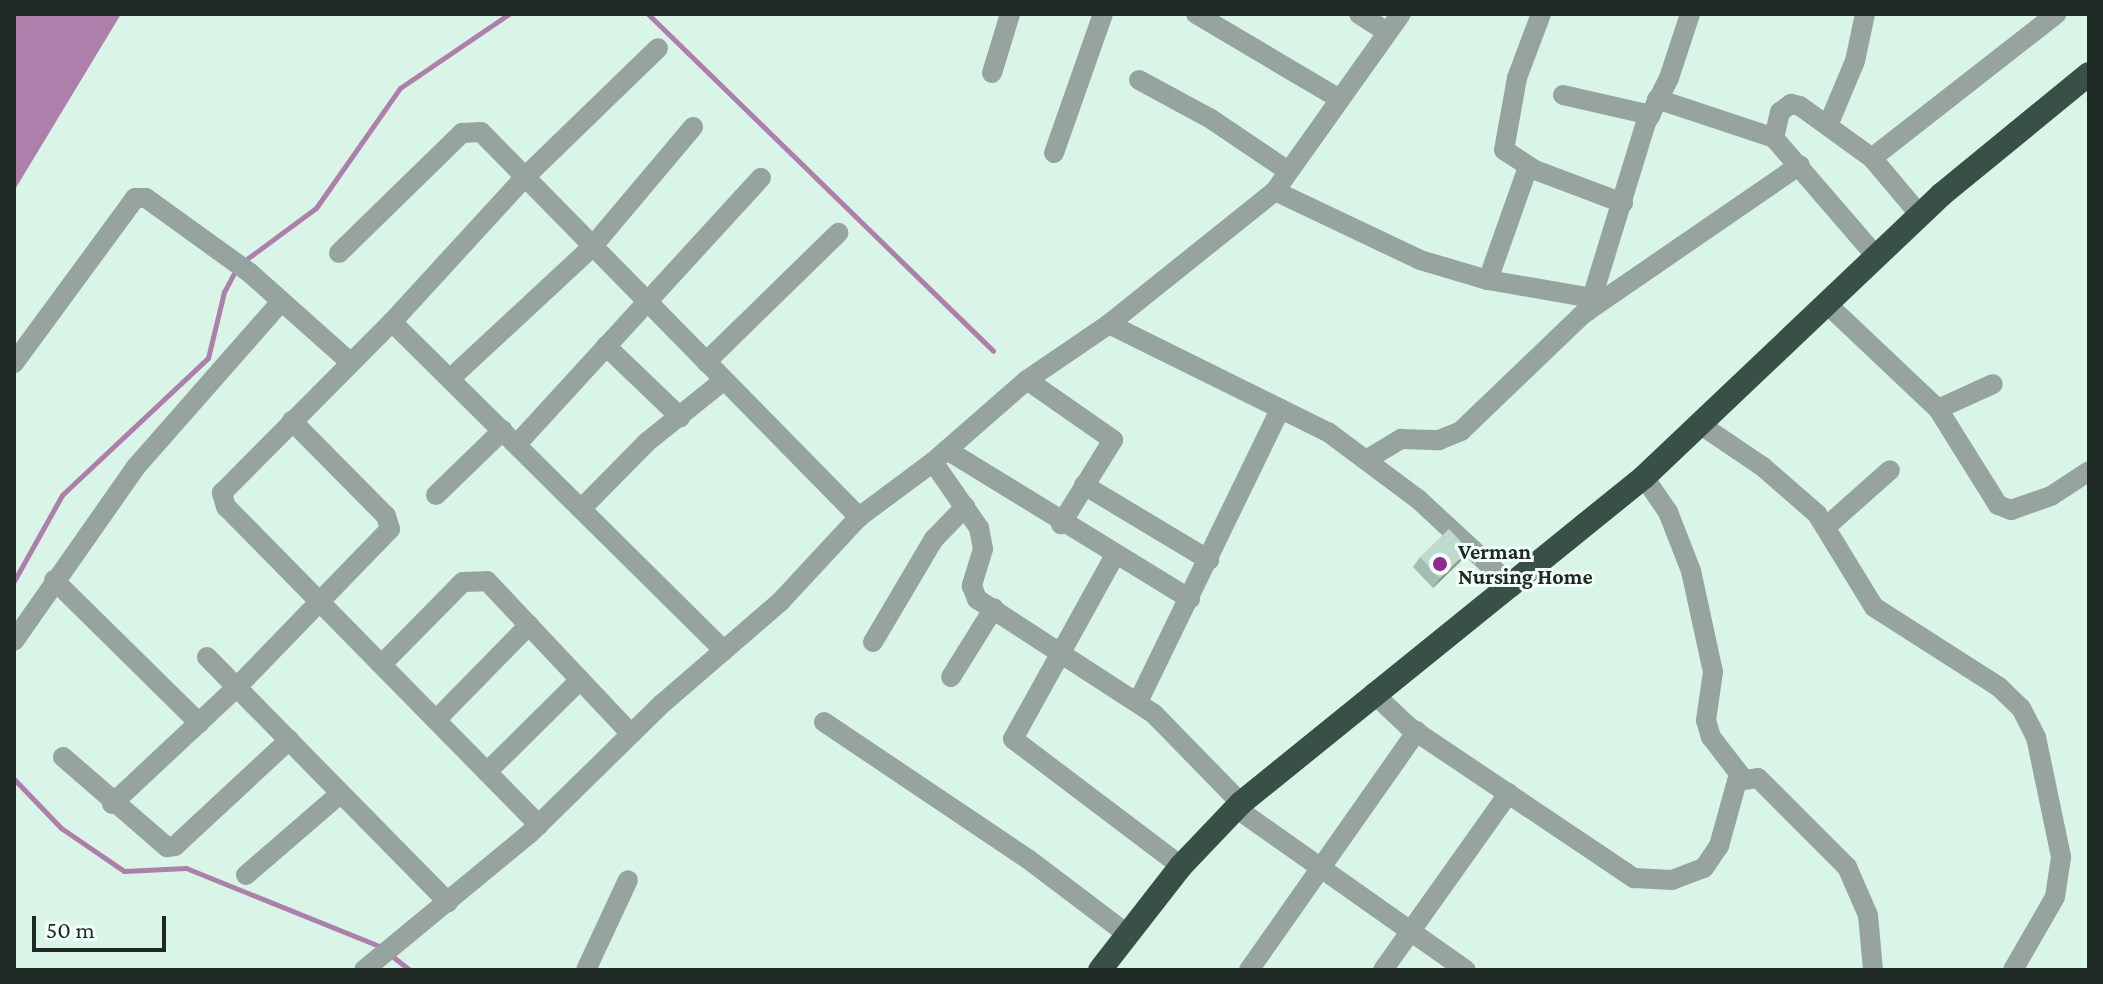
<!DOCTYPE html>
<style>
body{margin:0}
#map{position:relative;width:2103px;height:984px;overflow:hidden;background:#d8f5e8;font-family:"Crimson Pro",serif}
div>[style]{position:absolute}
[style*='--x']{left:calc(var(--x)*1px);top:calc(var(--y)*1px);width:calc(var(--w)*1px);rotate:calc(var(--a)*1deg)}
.water>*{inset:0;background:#ae7faa}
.stream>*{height:5px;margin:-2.5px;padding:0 2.5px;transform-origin:2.5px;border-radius:2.5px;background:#ae7faa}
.minor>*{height:20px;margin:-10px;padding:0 10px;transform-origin:10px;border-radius:10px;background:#97a39e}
.highway>*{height:24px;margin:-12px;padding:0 12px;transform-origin:12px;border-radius:12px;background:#385046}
.wall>*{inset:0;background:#a4bcb2}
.shaded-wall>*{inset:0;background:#869991}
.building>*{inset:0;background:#bfdbcf}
.dots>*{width:22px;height:22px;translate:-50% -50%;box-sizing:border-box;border:4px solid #f2fef8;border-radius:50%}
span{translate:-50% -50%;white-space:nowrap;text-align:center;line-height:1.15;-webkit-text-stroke:6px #f2fef8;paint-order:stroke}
.poi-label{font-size:22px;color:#1e2924;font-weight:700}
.left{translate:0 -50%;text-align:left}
.frame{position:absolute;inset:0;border:16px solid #1e2924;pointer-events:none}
.scale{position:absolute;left:32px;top:916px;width:134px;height:36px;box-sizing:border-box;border:4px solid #1e2924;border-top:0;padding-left:10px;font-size:24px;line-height:28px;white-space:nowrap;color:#1e2924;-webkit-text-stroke:6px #f2fef8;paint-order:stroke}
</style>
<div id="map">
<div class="water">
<i style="clip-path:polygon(14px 14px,121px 14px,14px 191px)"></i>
</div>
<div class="stream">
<i style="--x:648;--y:14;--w:482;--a:44.3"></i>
<i style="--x:244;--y:261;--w:89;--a:-36.4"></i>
<i style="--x:316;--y:208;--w:146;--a:-55"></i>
<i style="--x:400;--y:88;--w:132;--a:-34.2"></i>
<i style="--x:14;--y:581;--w:98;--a:-60.8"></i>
<i style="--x:62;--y:495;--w:200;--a:-43.2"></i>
<i style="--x:208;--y:358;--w:68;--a:-76.4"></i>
<i style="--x:224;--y:292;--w:27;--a:-62"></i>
<i style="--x:14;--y:779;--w:68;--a:46.2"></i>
<i style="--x:61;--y:828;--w:76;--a:34.3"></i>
<i style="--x:124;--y:871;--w:62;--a:-2.8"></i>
<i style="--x:186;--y:868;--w:211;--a:22"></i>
<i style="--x:392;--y:956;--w:23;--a:38"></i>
</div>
<div class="minor">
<i style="--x:1196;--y:14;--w:167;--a:30.6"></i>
<i style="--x:1359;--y:14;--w:33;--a:33"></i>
<i style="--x:1541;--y:14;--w:68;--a:110.6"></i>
<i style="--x:1517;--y:78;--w:73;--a:100.2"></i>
<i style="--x:1504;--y:150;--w:37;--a:33"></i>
<i style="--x:1535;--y:170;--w:94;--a:20.6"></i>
<i style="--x:992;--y:73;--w:62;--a:-73"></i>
<i style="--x:1139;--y:80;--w:82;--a:28.4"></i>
<i style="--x:1211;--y:119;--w:93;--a:34"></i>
<i style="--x:1563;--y:95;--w:90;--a:12.8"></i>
<i style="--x:1657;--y:99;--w:123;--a:18.4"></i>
<i style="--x:1774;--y:138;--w:156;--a:49.2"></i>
<i style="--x:1829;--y:123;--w:67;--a:-67.2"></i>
<i style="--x:1855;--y:61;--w:48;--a:-78"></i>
<i style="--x:1774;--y:138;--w:27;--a:-77"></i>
<i style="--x:1780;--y:112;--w:14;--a:-36"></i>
<i style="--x:1791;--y:104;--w:9;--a:13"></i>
<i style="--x:1800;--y:106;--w:89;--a:35.8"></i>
<i style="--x:1872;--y:158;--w:75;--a:49.9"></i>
<i style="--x:1054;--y:153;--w:147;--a:-70.6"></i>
<i style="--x:1872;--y:158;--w:234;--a:-38"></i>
<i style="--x:1275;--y:191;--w:161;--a:25.4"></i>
<i style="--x:1420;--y:260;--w:71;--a:16.4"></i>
<i style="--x:1488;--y:280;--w:106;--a:9.8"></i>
<i style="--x:339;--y:253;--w:172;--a:-44.3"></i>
<i style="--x:462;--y:133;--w:19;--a:-3"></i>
<i style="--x:481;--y:132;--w:540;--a:45.53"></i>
<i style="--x:1488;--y:280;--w:120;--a:-70.5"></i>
<i style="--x:1828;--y:305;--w:151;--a:43.4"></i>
<i style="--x:1938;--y:409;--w:113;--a:58"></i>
<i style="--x:1998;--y:505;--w:14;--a:21"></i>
<i style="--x:2011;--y:510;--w:42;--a:-19.3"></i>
<i style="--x:2051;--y:496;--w:45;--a:-33.3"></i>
<i style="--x:1588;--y:311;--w:197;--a:-72.9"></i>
<i style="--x:1646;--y:123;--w:51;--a:-62.9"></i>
<i style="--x:1669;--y:78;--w:67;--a:-71.8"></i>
<i style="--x:392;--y:322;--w:467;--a:44.7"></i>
<i style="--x:1109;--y:324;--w:244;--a:26.3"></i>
<i style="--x:1328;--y:432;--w:112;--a:36.7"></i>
<i style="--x:1418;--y:499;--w:129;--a:42.8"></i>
<i style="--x:606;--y:346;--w:103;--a:43.8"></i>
<i style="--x:706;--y:362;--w:185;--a:-44.3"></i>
<i style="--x:14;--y:363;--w:205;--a:-53.7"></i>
<i style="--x:135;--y:198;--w:11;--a:0"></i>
<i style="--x:146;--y:198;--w:128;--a:35.8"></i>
<i style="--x:250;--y:273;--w:134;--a:41.7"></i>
<i style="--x:451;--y:378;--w:192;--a:-42.9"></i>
<i style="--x:592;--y:247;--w:157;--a:-49.9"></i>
<i style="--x:1027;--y:380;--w:105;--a:34.9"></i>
<i style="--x:1113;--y:440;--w:99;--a:121.8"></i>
<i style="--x:1938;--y:409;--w:60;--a:-24.4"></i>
<i style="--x:1701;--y:425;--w:75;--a:34.1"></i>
<i style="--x:1763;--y:467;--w:72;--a:41"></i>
<i style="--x:1817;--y:514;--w:109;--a:58.5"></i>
<i style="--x:1874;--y:607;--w:148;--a:32.6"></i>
<i style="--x:1999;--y:687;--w:30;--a:44"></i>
<i style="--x:2021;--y:708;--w:33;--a:63"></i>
<i style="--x:2036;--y:737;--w:123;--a:78.2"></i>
<i style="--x:2061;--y:857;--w:40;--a:98.5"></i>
<i style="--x:2055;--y:897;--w:84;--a:119.9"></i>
<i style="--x:517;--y:444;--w:361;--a:-47.5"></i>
<i style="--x:947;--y:450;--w:285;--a:31.5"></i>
<i style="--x:1366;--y:460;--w:41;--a:-31"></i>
<i style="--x:1401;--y:439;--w:38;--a:2"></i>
<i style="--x:1439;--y:440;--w:24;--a:-22"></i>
<i style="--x:1461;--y:431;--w:169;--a:-43.8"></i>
<i style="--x:1583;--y:314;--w:263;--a:-34.5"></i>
<i style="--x:933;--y:462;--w:80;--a:55.1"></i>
<i style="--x:979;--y:528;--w:21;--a:79"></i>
<i style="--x:983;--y:549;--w:39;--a:107"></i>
<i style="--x:972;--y:586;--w:14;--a:69"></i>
<i style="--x:977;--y:599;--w:211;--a:33"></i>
<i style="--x:1154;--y:714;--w:124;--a:45.7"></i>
<i style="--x:1644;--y:477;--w:42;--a:55.6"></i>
<i style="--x:1668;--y:512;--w:63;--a:68.7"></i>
<i style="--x:1691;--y:571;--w:103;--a:77.7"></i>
<i style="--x:1713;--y:672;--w:49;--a:98.3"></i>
<i style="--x:1706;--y:720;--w:18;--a:74"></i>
<i style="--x:1711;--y:737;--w:49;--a:52.4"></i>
<i style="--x:1084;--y:485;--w:146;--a:31"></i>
<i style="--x:436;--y:495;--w:93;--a:-44.1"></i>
<i style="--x:582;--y:508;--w:93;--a:-45.4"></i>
<i style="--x:647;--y:442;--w:99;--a:-38.8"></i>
<i style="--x:1827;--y:526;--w:84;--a:-41.6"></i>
<i style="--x:1115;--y:555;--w:210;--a:119"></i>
<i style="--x:1013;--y:739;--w:211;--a:37.1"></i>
<i style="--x:54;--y:580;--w:204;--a:44.6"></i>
<i style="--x:14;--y:641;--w:211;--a:-55"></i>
<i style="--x:135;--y:468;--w:221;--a:-48.7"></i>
<i style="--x:873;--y:642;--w:120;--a:-59.4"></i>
<i style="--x:934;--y:539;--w:45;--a:-45.9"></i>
<i style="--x:207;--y:657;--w:344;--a:45.5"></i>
<i style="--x:382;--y:664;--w:115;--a:-45.4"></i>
<i style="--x:463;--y:582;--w:24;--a:-2"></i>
<i style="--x:487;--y:581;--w:210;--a:46.7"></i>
<i style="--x:951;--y:677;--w:81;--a:-58.1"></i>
<i style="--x:1373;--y:693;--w:50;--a:43.4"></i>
<i style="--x:1409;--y:727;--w:271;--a:33.9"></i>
<i style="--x:1634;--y:878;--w:38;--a:3"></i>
<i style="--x:1672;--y:880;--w:34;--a:-21"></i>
<i style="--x:1704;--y:868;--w:27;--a:-56"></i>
<i style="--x:1719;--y:846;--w:67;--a:-74.5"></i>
<i style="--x:1737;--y:781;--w:21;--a:-8"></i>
<i style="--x:1758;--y:778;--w:126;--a:45"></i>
<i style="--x:1847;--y:867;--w:52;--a:66.4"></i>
<i style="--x:1868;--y:915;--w:55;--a:84.8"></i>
<i style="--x:1138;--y:702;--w:326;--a:-64.1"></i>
<i style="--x:436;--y:720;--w:133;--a:-45.6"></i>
<i style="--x:824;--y:722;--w:246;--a:33.9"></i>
<i style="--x:1028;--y:859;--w:123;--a:37.1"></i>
<i style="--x:63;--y:757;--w:138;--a:40.9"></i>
<i style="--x:167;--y:847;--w:8;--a:-7"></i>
<i style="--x:175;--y:846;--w:156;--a:-42.9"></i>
<i style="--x:487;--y:772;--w:131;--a:-44.7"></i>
<i style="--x:112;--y:804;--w:171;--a:-43.1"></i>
<i style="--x:237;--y:687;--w:220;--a:-45.9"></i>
<i style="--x:390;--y:529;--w:14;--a:-107"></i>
<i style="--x:386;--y:516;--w:134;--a:-134.7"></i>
<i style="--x:1236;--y:808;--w:281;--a:35.2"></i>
<i style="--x:539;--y:825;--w:446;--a:-134.5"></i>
<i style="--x:226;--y:507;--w:15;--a:-106"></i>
<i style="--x:222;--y:493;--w:241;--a:-45.2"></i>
<i style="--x:392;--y:322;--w:197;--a:-47.5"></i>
<i style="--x:525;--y:177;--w:185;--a:-44.1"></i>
<i style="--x:246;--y:875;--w:125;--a:-40.8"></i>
<i style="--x:364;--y:970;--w:214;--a:-39.5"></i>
<i style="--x:529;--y:834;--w:187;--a:-44.4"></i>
<i style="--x:663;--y:703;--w:155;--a:-40.8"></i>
<i style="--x:780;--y:602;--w:116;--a:-47.1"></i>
<i style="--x:859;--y:517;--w:92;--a:-36.6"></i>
<i style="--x:933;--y:462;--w:125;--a:-41.1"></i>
<i style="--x:1027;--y:380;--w:99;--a:-34.3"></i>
<i style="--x:1109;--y:324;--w:213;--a:-38.7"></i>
<i style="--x:1275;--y:191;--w:217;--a:-54.6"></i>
<i style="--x:586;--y:970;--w:99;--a:-65"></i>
<i style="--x:1249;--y:970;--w:292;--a:-54.9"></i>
<i style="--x:1383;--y:970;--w:217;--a:-54.6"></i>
</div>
<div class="highway">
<i style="--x:1100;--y:970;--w:132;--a:-52.1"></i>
<i style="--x:1181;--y:866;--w:87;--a:-46.4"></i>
<i style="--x:1241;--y:803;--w:518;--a:-38.97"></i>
<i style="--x:1644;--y:477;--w:410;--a:-43.5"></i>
<i style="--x:1941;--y:195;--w:191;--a:-39.3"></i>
</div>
<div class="wall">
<i style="clip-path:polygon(1420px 557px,1462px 560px,1433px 588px,1413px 567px)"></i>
</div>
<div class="shaded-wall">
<i style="clip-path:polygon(1469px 550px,1462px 560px,1433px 588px,1440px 578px)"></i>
</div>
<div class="building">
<i style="clip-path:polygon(1449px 529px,1469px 550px,1440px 578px,1420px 557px)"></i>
</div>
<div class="dots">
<i style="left:1440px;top:564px;background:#91298e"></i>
</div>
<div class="poi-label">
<span class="left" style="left:1458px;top:564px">Verman<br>Nursing Home</span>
</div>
<div class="frame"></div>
<div class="scale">50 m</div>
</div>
